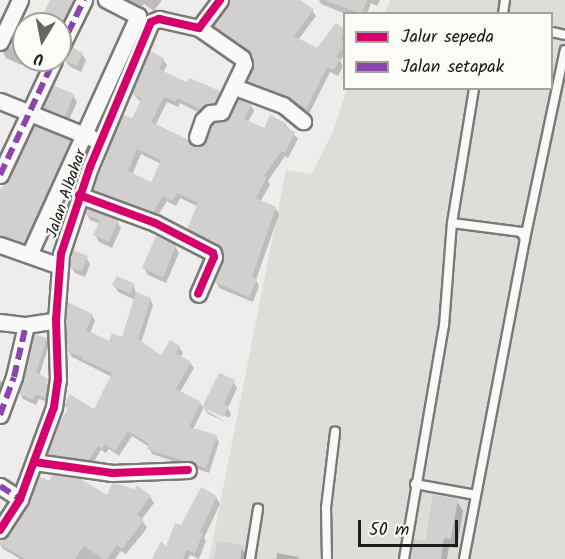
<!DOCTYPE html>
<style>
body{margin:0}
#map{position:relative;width:565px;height:559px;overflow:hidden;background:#efedeb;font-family:Kalam,sans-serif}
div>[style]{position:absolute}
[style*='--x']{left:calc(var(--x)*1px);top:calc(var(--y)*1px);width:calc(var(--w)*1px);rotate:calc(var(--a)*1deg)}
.built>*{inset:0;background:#dfddda}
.shadow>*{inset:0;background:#0003}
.building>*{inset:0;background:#d1d0cf}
.roads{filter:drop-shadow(2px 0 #7b7a79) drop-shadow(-2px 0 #7b7a79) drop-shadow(0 2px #7b7a79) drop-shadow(0 -2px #7b7a79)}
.lane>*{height:8px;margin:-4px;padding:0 4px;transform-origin:4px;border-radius:4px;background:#f9f9f7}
.street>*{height:15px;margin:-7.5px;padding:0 7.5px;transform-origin:7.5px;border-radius:7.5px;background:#f9f9f7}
.quiet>*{height:6px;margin-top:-3px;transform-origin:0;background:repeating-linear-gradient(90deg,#8e44ad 0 12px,transparent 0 18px)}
.cycleway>*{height:8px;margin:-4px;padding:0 4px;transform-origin:4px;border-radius:4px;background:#d6006c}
span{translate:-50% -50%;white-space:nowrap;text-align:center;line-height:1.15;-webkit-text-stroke:4.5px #fdfcf7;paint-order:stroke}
.street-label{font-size:16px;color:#1c1c1c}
.legend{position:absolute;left:343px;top:12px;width:210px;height:78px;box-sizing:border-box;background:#fdfcf7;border:2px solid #a3a29f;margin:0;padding:8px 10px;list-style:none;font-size:18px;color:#1c1c1c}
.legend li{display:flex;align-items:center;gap:12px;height:30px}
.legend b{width:30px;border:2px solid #a3a29f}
.north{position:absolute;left:12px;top:12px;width:60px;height:60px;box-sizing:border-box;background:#fdfcf7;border:2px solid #a3a29f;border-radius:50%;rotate:190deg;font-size:16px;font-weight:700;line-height:24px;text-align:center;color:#1c1c1c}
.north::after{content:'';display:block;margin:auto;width:21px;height:27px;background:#666564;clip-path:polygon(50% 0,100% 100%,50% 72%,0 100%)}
.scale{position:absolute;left:358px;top:520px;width:100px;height:27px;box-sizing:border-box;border:3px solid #1c1c1c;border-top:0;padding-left:8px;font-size:18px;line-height:21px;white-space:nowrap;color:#1c1c1c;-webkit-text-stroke:4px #fdfcf7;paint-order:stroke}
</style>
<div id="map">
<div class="built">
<i style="clip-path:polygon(391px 0,565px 0,565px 559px,209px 559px,286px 170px,312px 174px,334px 129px,347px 89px,552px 88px,552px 14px,384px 13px)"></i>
</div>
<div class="shadow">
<i style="clip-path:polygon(51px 0,68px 0,71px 5px,60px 35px,60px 24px,40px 24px)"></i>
<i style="clip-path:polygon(119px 0,162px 0,154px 11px,144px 4px,140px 10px)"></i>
<i style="clip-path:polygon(231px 0,297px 0,312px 10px,316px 16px,298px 40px,317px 50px,336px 25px,344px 31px,344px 55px,340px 61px,343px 66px,338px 76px,330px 72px,309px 114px,292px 102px,252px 87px,248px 81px,255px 68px,253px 58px,218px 32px,215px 26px)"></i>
<i style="clip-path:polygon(319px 0,380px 0,377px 6px,371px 3px,367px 14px,346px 14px,321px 4px)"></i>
<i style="clip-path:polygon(22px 21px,29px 24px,24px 24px,24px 57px,21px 65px,6px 58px,3px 52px,10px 48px)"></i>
<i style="clip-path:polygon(82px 54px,86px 60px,81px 72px,69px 66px,65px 60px)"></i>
<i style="clip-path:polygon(evenodd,163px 59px,167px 65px,163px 73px,187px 84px,219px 92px,223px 98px,218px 109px,204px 115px,180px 103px,178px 107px,167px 102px,155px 126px,193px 148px,205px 145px,228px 121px,251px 105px,254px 111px,248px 122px,264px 130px,285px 124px,298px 139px,288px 158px,285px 156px,268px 181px,270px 185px,260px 202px,275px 208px,279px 214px,256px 280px,259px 286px,253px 302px,219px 288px,216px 281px,226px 255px,193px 235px,189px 229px,199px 207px,180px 198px,176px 206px,167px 201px,157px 217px,98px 196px,94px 190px,141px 102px,133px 94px,163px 59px,141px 154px,161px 164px,152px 184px,132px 175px,141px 154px)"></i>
<i style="clip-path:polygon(73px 95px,77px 102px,68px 122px,48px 114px,44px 107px)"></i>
<i style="clip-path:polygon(70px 141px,73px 148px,27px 249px,0 244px,0 191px)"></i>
<i style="clip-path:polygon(86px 213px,117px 221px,121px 228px,112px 248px,99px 242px,95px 235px,100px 224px,90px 220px)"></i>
<i style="clip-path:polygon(175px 246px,179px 253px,166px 283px,148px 275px,144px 268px)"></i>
<i style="clip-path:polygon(86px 257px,90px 264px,85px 277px,75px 273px,71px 266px)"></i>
<i style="clip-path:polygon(114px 285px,134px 285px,136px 294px,150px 299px,153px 305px,141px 343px,162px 357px,179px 347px,183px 353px,180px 357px,190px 363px,194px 368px,180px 392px,200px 403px,203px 408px,220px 375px,233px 381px,237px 388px,228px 408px,231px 414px,229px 418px,207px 407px,207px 411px,227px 423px,207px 413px,204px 407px,193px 429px,216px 437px,219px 442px,209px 473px,152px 454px,149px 447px,132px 436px,119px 456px,109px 449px,106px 453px,101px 450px,92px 465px,52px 459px,49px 454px,68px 411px,66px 406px,95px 411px,112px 377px,72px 357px,68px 351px,92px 315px,95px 321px,90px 333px,109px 343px,123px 339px,135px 300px,118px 292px)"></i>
<i style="clip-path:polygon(46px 339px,49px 345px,39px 376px,51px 387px,48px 402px,39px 399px,36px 405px,23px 399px,20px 393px)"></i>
<i style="clip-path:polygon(0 380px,5px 386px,0 398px)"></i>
<i style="clip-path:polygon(108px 497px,150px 497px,154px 503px,141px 520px,147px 527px,144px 532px,126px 554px,121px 551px,115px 559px,20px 559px,3px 549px,0 544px)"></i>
<i style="clip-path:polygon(216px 497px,220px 504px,204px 538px,206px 541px,199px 559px,190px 555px,188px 559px,154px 559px,167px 548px,182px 527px)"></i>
<i style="clip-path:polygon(457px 501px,463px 511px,457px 548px,449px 547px,447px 559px,413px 559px)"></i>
<i style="clip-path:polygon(242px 547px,247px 559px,215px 559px)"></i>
<i style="clip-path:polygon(277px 553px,298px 557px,300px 559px,276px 559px)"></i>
</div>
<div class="building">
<i style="clip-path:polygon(50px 0,73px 0,61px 24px,38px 24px)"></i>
<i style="clip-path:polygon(230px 0,300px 0,314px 9px,294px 36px,317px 48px,336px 23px,345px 29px,341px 40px,345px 44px,336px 57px,340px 59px,334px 70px,327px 67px,306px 109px,287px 96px,247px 81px,253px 67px,251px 54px,213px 26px)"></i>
<i style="clip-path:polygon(324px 0,367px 0,362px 14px)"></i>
<i style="clip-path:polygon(20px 22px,24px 24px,24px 48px,10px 43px)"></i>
<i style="clip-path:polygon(72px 47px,83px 53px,77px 66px,64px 60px)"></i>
<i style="clip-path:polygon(evenodd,150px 51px,164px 58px,159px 69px,186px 82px,189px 78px,220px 91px,215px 103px,200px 109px,177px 98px,175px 102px,164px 97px,151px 122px,187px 139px,193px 146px,204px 144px,214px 122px,227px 120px,238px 99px,252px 104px,244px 119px,264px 128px,270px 115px,286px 123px,284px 126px,295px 132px,285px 153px,281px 151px,264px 176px,267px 177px,256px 198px,276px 207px,252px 277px,257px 279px,249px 297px,214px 282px,225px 254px,217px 244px,187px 229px,198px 203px,177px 193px,173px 201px,163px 196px,153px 212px,93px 190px,123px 114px,132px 118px,142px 98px,131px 94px,150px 51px,137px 149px,161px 160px,151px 182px,128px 171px,137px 149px)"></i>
<i style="clip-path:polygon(53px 85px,74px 94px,65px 117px,42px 108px)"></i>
<i style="clip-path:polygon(34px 125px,71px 140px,24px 243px,0 235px,0 190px,9px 179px)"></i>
<i style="clip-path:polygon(87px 208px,118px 220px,109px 242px,93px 235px,100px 220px,85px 214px)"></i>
<i style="clip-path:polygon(156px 236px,176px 245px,163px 277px,142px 268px)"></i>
<i style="clip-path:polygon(73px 250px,88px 256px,81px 271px,70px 267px)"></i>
<i style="clip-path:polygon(117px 276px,135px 284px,130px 294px,112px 285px)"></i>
<i style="clip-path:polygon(136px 292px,151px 298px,138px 339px,161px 355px,170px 340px,180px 346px,176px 353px,191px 362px,176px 389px,201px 402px,189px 427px,217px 435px,206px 468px,147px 449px,149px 444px,128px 431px,115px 451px,105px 444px,102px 449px,98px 446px,89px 460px,47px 454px,58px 425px,68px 409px,64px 407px,69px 394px,94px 409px,112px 373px,82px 359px,83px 357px,67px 352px,67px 302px,93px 314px,86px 330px,109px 341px,112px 333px,122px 337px)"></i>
<i style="clip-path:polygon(34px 334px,47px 338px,36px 372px,48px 379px,45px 398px,36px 394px,33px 400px,18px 393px)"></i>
<i style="clip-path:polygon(219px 373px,235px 380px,224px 404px,229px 406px,223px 417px,202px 407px)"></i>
<i style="clip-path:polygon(53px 474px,79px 478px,107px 495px,112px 483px,135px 489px,137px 485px,151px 496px,137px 515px,144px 520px,122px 549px,117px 545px,107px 559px,103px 559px,84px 546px,75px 559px,25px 559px,0 544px,0 540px,8px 535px,28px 504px,40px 477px,49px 481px)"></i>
<i style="clip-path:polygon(201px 487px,217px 496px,200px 532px,203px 533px,195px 553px,186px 550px,183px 559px,152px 559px,161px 541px,166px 546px,175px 523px,181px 525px)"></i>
<i style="clip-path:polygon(433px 495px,458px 499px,451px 539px,444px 538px,441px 559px,411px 559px,414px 539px,425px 541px)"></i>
<i style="clip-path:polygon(217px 541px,243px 545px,240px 559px,214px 559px)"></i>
</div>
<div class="roads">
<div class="lane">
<i style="--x:503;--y:14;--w:14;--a:-82"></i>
<i style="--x:552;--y:32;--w:13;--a:13"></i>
<i style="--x:452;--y:223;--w:70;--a:7.4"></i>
<i style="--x:521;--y:232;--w:8;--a:60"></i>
<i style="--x:525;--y:239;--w:326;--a:100.8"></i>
<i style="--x:525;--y:239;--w:193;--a:-78.1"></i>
<i style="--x:415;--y:484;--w:62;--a:10.2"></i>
<i style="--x:250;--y:559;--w:51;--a:-80.9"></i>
<i style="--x:327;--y:559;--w:51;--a:-91.1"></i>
<i style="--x:326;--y:508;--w:77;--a:-83.2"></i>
<i style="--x:404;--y:559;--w:236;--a:-80.3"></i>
<i style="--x:444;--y:326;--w:103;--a:-85.6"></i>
<i style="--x:452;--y:223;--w:137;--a:-80.7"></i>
</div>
<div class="street">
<i style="--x:0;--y:42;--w:47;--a:-64.5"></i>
<i style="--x:60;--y:49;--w:55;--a:-63.9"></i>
<i style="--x:235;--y:87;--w:51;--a:20.6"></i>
<i style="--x:283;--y:105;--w:26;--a:39"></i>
<i style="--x:0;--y:101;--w:99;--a:21.9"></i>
<i style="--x:197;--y:137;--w:18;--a:-71"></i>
<i style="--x:203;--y:120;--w:10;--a:-45"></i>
<i style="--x:210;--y:113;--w:11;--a:-5"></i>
<i style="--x:221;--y:112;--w:53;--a:-64.4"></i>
<i style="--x:244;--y:64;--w:6;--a:-108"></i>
<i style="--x:242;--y:58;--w:52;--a:-145.1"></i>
<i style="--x:0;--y:175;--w:127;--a:-64.8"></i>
<i style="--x:79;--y:195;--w:81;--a:20.2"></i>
<i style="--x:155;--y:223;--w:65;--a:27.3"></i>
<i style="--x:213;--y:253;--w:4;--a:76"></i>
<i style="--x:214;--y:257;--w:40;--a:113.4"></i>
<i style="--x:0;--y:245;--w:64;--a:19.3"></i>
<i style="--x:29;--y:255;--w:263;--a:-65.5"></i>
<i style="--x:138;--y:16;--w:36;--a:-153"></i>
<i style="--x:0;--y:322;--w:26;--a:7"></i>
<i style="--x:26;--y:325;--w:30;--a:-9"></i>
<i style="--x:0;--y:415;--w:40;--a:-69.8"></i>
<i style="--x:14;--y:377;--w:53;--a:-77"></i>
<i style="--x:34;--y:462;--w:79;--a:8"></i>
<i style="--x:112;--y:473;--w:76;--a:-2.3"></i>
<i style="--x:0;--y:486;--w:24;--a:33"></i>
<i style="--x:0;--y:530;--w:37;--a:-57"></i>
<i style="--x:20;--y:499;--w:98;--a:-69.7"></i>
<i style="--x:54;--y:407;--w:27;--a:-82"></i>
<i style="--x:58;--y:380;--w:60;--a:-91.9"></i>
<i style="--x:56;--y:320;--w:66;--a:-85.7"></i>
<i style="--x:61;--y:254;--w:92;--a:-71.6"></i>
<i style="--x:90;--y:167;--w:157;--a:-67.2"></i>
<i style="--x:151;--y:22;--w:9;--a:-21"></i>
<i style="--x:159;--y:19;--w:41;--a:12.7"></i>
<i style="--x:199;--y:28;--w:35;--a:-53"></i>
</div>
</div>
<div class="quiet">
<i style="--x:60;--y:49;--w:55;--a:-63.9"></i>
<i style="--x:0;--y:175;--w:127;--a:-64.8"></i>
<i style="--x:0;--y:415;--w:40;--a:-69.8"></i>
<i style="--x:14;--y:377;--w:53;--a:-77"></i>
<i style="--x:0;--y:486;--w:24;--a:33"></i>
</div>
<div class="cycleway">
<i style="--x:79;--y:195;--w:81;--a:20.2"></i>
<i style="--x:155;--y:223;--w:65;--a:27.3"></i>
<i style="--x:213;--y:253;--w:4;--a:76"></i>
<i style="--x:214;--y:257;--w:40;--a:113.4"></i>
<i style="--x:34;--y:462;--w:79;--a:8"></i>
<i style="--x:112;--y:473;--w:76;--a:-2.3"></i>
<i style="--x:0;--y:530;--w:37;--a:-57"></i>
<i style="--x:20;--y:499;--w:98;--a:-69.7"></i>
<i style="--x:54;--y:407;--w:27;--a:-82"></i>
<i style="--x:58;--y:380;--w:60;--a:-91.9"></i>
<i style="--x:56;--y:320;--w:66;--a:-85.7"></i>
<i style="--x:61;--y:254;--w:92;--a:-71.6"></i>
<i style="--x:90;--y:167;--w:157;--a:-67.2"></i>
<i style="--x:151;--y:22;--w:9;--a:-21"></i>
<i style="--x:159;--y:19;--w:41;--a:12.7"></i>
<i style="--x:199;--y:28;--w:35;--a:-53"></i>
</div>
<div class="street-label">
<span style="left:67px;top:194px;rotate:-71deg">Jalan Albahar</span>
</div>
<ul class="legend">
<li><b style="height:8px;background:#d6006c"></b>Jalur sepeda</li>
<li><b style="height:8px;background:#8e44ad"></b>Jalan setapak</li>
</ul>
<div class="north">U</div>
<div class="scale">50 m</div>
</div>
